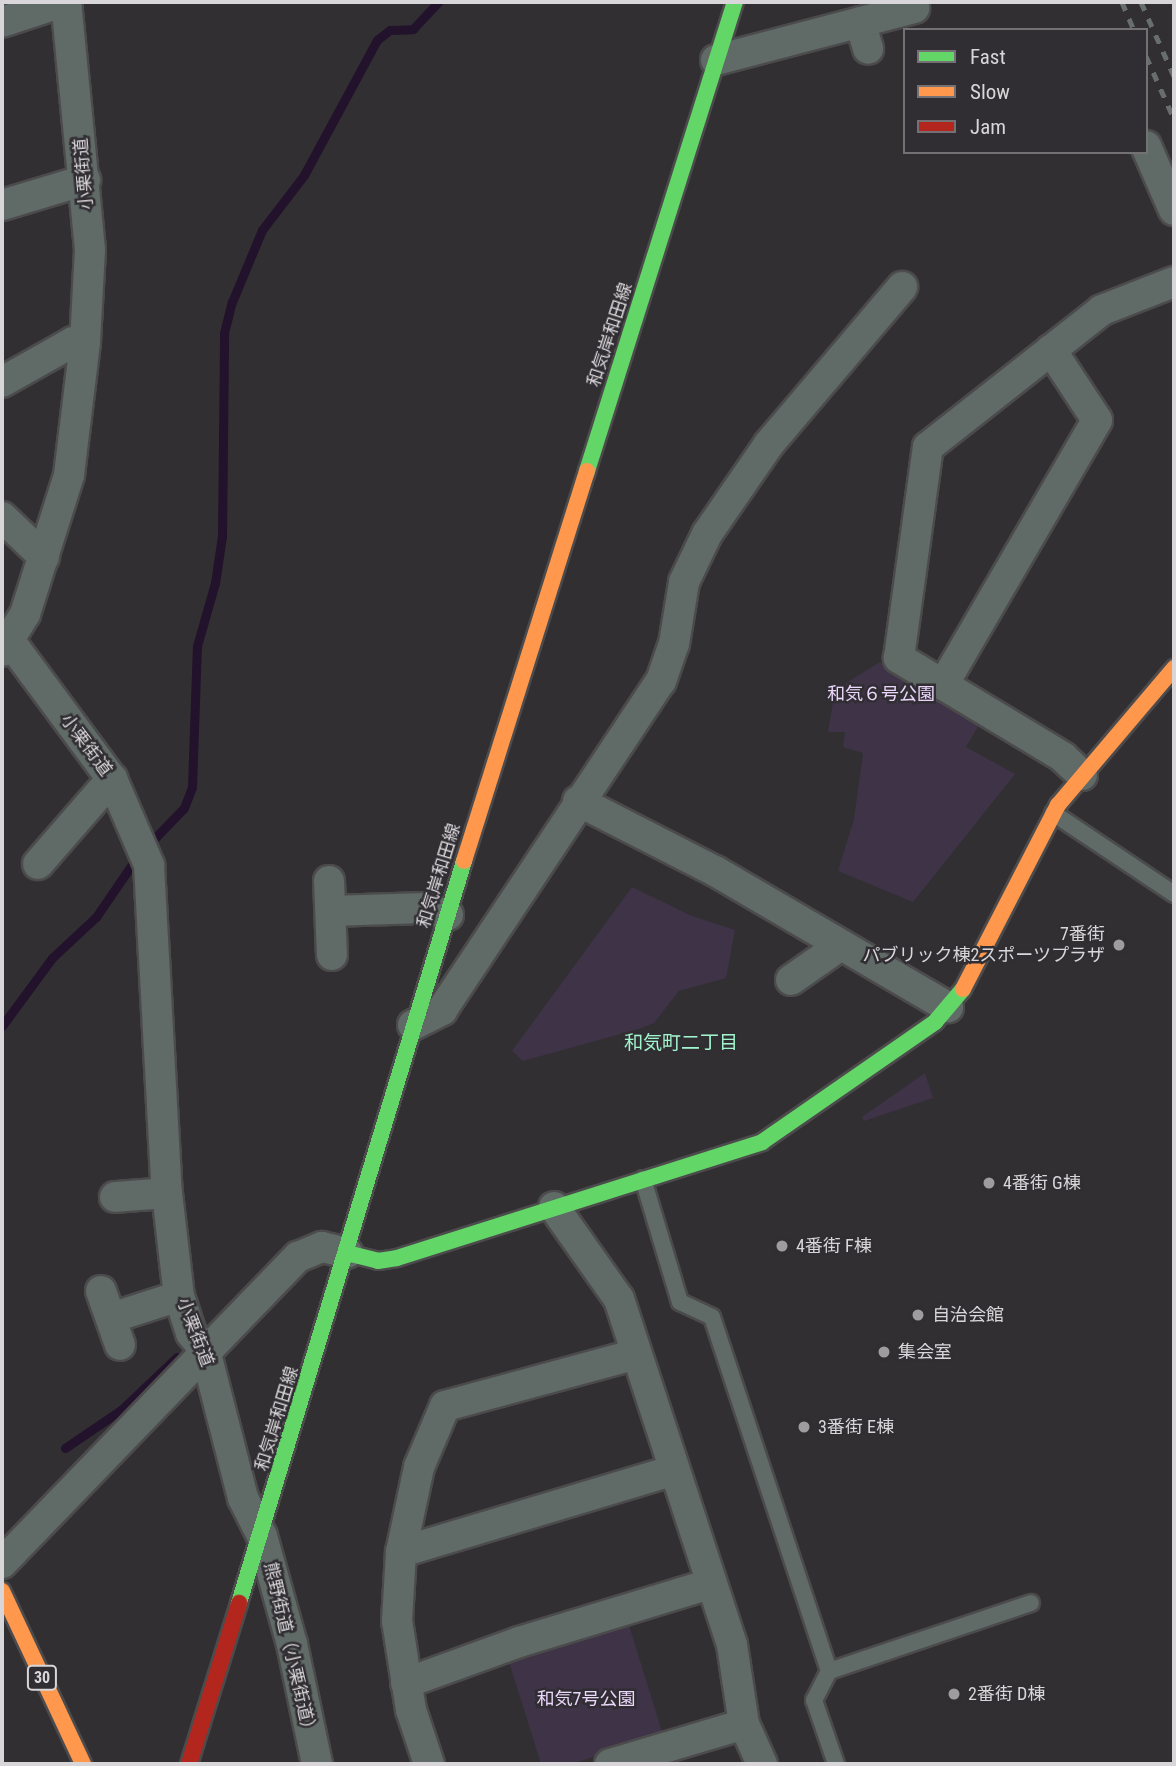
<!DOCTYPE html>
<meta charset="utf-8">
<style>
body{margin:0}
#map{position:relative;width:1176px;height:1766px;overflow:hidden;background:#312f32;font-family:"Roboto Condensed","Noto Sans JP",sans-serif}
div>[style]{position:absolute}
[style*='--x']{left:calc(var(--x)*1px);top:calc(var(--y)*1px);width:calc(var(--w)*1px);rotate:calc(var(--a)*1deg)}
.green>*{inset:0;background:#3e3347}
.stream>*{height:9px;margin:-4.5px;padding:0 4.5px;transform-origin:4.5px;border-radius:4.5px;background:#22122c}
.roads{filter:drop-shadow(2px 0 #4c4b4c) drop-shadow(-2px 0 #4c4b4c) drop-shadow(0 2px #4c4b4c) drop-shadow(0 -2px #4c4b4c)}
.lane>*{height:16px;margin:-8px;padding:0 8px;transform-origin:8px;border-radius:8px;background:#606a66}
.street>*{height:30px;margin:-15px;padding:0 15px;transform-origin:15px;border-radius:15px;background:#606a66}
.fast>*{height:16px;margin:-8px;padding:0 8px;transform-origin:8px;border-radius:8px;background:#63d668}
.slow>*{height:16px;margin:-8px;padding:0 8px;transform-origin:8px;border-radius:8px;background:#ff974d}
.jam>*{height:16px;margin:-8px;padding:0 8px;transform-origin:8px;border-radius:8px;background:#b3261e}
.rail>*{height:5px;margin-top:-2.5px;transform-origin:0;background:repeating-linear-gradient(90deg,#686e6d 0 9px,transparent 0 18px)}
.dots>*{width:19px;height:19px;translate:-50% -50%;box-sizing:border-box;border:4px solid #312e33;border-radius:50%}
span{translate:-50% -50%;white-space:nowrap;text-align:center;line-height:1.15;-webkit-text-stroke:5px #312e33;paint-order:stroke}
.shield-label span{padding:2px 5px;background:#312e33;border:2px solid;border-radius:5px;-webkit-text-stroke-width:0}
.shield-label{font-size:16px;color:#d8d6d9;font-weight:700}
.street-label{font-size:18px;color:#d8d6d9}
.park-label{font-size:18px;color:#ead7fb}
.poi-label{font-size:18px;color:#d8d6d9}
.right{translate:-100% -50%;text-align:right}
.left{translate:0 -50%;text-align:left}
.neighbourhood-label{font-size:19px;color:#a1f5cc}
.frame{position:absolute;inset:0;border:4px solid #d8d6d9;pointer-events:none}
.legend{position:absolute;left:903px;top:28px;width:245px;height:126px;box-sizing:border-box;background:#312e33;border:2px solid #747175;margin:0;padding:9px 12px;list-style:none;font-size:21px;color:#d8d6d9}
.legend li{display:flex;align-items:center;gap:14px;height:35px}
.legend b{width:35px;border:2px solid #747175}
</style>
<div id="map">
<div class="green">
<i style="clip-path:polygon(880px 662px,980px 723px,966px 747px,1015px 774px,913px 902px,838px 871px,854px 819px,863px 753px,843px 747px,845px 732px,828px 732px,835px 690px)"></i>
<i style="clip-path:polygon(632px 887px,692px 916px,735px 930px,726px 978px,679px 991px,654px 1023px,642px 1028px,523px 1061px,512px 1051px)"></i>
<i style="clip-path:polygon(925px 1073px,933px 1098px,864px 1121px,862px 1117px)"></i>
<i style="clip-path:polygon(629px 1625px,663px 1735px,571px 1764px,541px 1764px,509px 1662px)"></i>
</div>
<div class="stream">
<i style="--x:151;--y:842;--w:47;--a:-45.9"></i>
<i style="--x:184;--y:808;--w:22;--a:-69"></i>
<i style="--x:192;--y:787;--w:141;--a:-88"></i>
<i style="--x:197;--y:646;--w:66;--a:-74.1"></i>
<i style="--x:215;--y:583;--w:48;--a:-81.5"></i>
<i style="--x:222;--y:536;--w:203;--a:-89.4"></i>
<i style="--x:224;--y:333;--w:32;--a:-76"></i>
<i style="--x:232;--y:302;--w:78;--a:-67.4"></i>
<i style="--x:262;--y:230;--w:69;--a:-52.6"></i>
<i style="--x:304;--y:175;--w:153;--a:-61.6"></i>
<i style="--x:377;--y:40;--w:16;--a:-38"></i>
<i style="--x:390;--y:30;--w:23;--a:-2"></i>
<i style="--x:413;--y:29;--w:37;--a:-47"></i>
<i style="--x:2;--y:1026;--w:84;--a:-53.7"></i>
<i style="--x:52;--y:958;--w:60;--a:-43"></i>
<i style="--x:96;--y:917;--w:65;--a:-55.6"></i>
<i style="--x:65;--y:1448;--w:68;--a:-34.2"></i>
<i style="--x:121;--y:1410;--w:77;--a:-43.4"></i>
</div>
<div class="roads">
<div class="lane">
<i style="--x:1053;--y:813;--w:146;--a:33.8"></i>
<i style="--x:643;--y:1179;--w:128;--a:73.3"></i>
<i style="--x:680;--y:1302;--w:35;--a:25"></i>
<i style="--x:712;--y:1317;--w:373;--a:71.7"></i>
<i style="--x:829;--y:1671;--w:33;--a:117"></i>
<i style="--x:814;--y:1700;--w:68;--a:71"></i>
<i style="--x:829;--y:1671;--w:213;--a:-18.6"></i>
</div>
<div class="street">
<i style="--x:2;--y:22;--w:64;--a:-18.2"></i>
<i style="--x:860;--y:22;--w:28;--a:73"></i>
<i style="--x:716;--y:60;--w:205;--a:-14.7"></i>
<i style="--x:1146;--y:146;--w:70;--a:66.4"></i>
<i style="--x:2;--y:205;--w:87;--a:-16.8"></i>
<i style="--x:2;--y:382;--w:81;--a:-29.4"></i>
<i style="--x:73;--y:342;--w:12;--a:0"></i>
<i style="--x:2;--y:517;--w:58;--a:43.6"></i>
<i style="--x:9;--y:640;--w:173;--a:53.5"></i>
<i style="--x:112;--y:779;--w:94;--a:66.7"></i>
<i style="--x:149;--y:865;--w:328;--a:86.9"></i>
<i style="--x:167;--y:1193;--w:104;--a:83.4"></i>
<i style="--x:179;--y:1296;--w:39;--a:72"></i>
<i style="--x:191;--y:1333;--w:22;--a:51"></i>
<i style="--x:205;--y:1350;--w:153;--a:75.6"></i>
<i style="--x:243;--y:1498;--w:42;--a:63.4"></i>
<i style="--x:262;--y:1536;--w:112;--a:74.5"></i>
<i style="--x:292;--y:1644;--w:123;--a:78.2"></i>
<i style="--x:2;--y:651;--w:44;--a:-58.1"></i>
<i style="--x:25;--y:614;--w:146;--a:-72.4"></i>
<i style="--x:69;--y:475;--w:134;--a:-83.1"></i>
<i style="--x:85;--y:342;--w:92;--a:-86.9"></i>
<i style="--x:90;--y:250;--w:249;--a:-95.5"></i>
<i style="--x:943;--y:685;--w:306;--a:-59.8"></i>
<i style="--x:1097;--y:420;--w:84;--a:-123.3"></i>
<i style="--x:1082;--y:775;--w:26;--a:-137"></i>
<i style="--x:1063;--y:757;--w:192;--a:-148.9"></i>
<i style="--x:899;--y:658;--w:213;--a:-82.2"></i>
<i style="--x:928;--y:447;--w:221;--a:-38.2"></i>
<i style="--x:1102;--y:310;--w:77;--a:-21.3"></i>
<i style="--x:578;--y:801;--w:154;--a:27.1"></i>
<i style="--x:715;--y:871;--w:270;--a:30.3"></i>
<i style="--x:38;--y:864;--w:113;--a:-49"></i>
<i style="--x:329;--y:881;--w:74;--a:87.7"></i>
<i style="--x:331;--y:911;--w:93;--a:-1.8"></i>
<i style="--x:424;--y:908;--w:25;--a:16"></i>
<i style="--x:791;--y:980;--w:61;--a:-35"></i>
<i style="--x:413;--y:1025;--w:33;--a:-27"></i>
<i style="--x:442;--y:1010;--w:395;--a:-56.4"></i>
<i style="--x:661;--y:681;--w:39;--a:-71"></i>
<i style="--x:674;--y:644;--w:63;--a:-80.8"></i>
<i style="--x:684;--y:582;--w:53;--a:-64.4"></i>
<i style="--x:707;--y:534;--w:109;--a:-55.4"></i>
<i style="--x:769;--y:444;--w:206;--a:-49.7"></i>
<i style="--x:115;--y:1197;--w:52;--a:-4.4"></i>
<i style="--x:554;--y:1207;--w:113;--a:54.8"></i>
<i style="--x:619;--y:1299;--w:364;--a:71.9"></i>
<i style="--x:732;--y:1645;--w:80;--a:81.4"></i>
<i style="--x:744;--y:1724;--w:44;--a:65.8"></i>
<i style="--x:101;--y:1291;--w:57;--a:70.6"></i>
<i style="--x:111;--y:1318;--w:71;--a:-17.9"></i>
<i style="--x:401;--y:1552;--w:285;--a:-16.7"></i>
<i style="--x:2;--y:1563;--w:426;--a:-46"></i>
<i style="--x:298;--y:1257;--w:26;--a:-23"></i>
<i style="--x:322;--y:1247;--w:26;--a:13"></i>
<i style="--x:406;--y:1683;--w:120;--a:-19.9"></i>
<i style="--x:519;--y:1642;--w:200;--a:-16.9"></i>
<i style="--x:429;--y:1764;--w:57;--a:-108.4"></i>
<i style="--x:411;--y:1710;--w:90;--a:-98.9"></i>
<i style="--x:397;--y:1621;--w:69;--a:-86.7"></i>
<i style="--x:401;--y:1552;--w:87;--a:-78"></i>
<i style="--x:419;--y:1467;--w:66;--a:-66.9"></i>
<i style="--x:445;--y:1406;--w:198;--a:-15.2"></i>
<i style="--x:610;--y:1764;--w:140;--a:-16.6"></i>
</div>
<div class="fast">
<i style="--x:587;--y:471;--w:492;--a:-72.5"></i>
<i style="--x:347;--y:1253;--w:32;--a:14"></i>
<i style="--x:378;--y:1261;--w:19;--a:-9"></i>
<i style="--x:397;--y:1258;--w:383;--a:-17.6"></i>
<i style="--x:762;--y:1142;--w:211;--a:-34.7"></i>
<i style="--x:935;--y:1022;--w:43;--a:-49.7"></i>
<i style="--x:239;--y:1603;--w:775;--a:-73.13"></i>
</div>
<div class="slow">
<i style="--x:464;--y:861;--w:409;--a:-72.5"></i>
<i style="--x:963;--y:989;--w:207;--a:-62.7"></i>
<i style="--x:1058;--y:805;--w:180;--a:-49.7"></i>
<i style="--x:2;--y:1591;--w:191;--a:64.9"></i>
</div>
<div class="jam">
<i style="--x:189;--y:1764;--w:169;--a:-72.7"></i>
</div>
</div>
<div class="rail">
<i style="--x:1122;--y:2;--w:30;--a:67"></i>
<i style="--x:1141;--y:2;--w:81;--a:66"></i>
<i style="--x:1146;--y:56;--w:69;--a:66"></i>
</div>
<div class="dots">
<i style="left:1119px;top:945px;background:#9e9c9f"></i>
<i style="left:989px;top:1183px;background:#9e9c9f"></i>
<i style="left:782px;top:1246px;background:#9e9c9f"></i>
<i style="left:918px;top:1315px;background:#9e9c9f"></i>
<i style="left:884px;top:1352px;background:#9e9c9f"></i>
<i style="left:804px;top:1427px;background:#9e9c9f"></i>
<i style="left:954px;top:1694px;background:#9e9c9f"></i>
</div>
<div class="shield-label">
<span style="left:42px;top:1678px">30</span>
</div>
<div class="street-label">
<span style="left:84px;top:174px;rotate:-95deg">小栗街道</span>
<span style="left:610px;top:335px;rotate:-72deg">和気岸和田線</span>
<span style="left:86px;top:745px;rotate:53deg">小栗街道</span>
<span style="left:439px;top:876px;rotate:-73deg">和気岸和田線</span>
<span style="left:195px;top:1332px;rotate:69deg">小栗街道</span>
<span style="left:277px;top:1419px;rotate:-73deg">和気岸和田線</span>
<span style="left:290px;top:1650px;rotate:77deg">熊野街道（小栗街道）</span>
</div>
<div class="park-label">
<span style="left:881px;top:694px">和気６号公園</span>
<span style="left:586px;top:1699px">和気7号公園</span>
</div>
<div class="poi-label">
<span class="right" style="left:1105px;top:945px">7番街<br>パブリック棟2スポーツプラザ</span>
<span class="left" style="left:1003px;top:1183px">4番街 G棟</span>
<span class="left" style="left:796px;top:1246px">4番街 F棟</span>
<span class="left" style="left:932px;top:1315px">自治会館</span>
<span class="left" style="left:898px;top:1352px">集会室</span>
<span class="left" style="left:818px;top:1427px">3番街 E棟</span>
<span class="left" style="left:968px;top:1694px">2番街 D棟</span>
</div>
<div class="neighbourhood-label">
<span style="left:681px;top:1043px">和気町二丁目</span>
</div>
<div class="frame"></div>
<ul class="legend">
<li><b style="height:9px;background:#63d668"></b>Fast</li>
<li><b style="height:9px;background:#ff974d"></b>Slow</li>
<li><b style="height:9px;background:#b3261e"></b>Jam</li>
</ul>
</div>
